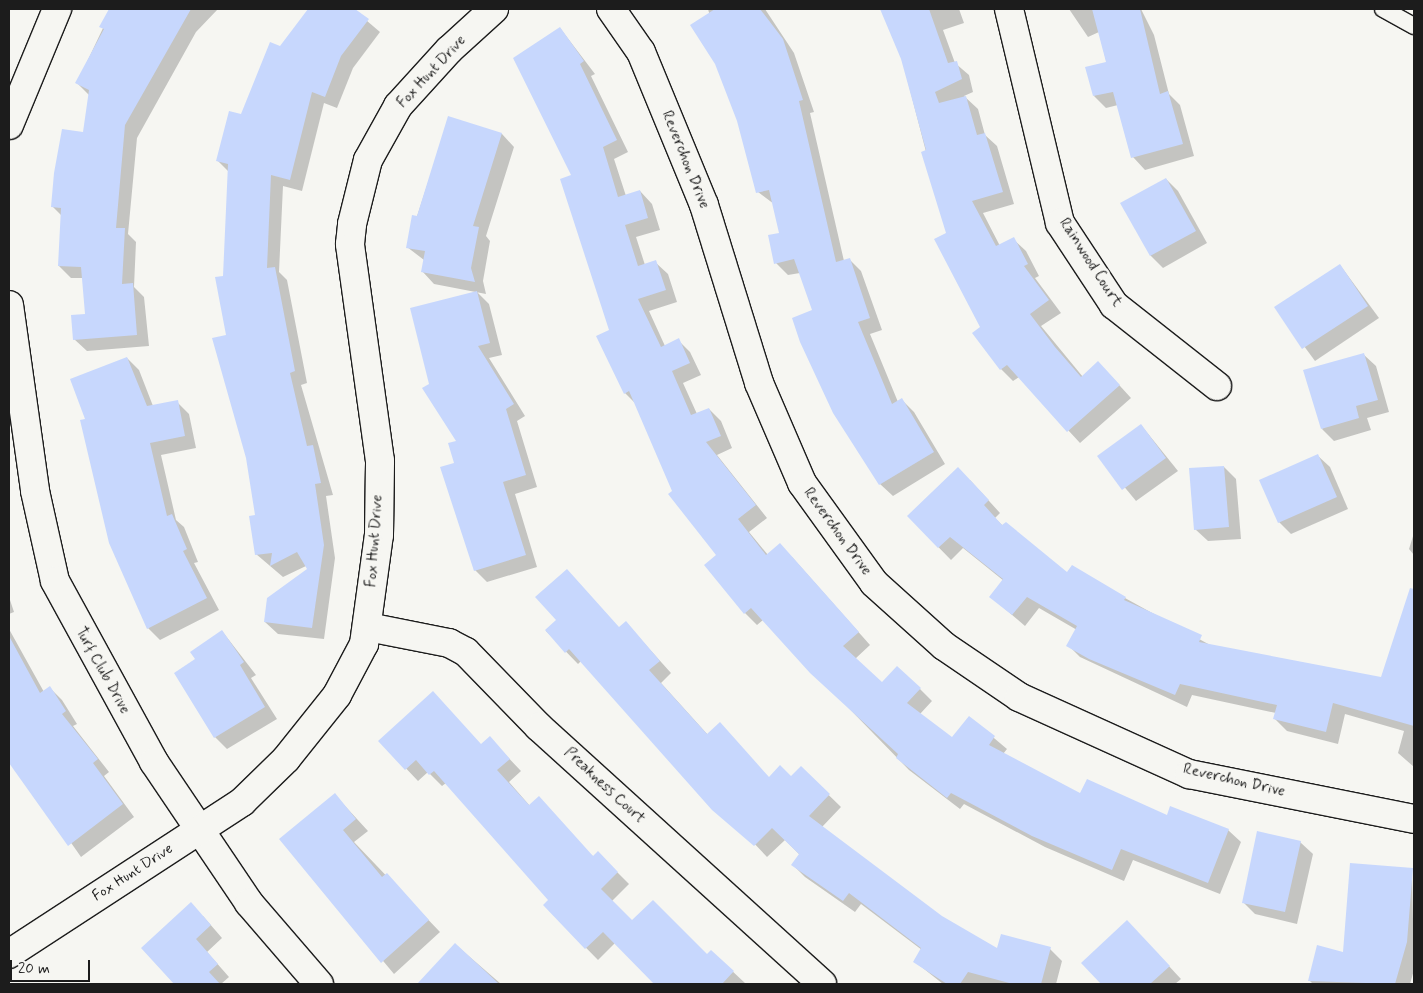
<!DOCTYPE html>
<style>
body{margin:0}
#map{position:relative;width:1423px;height:993px;overflow:hidden;background:#f6f6f2;font-family:Mynerve,sans-serif}
div>[style]{position:absolute}
[style*='--x']{left:calc(var(--x)*1px);top:calc(var(--y)*1px);width:calc(var(--w)*1px);rotate:calc(var(--a)*1deg)}
.shadow>*{inset:0;background:#0003}
.building>*{inset:0;background:#c7d7fd}
.roads{filter:drop-shadow(1px 0 #1c1c1c) drop-shadow(-1px 0 #1c1c1c) drop-shadow(0 1px #1c1c1c) drop-shadow(0 -1px #1c1c1c)}
.lane>*{height:16px;margin:-8px;padding:0 8px;transform-origin:8px;border-radius:8px;background:#f6f6f2}
.street>*{height:28px;margin:-14px;padding:0 14px;transform-origin:14px;border-radius:14px;background:#f6f6f2}
.secondary>*{height:28px;margin:-14px;padding:0 14px;transform-origin:14px;border-radius:14px;background:#f6f6f2}
span{translate:-50% -50%;white-space:nowrap;text-align:center;line-height:1.15;-webkit-text-stroke:5px #f6f6f2;paint-order:stroke}
.street-label{font-size:15px;color:#1c1c1c}
.frame{position:absolute;inset:0;border:10px solid #1c1c1c;pointer-events:none}
.scale{position:absolute;left:10px;top:960px;width:80px;height:22px;box-sizing:border-box;border:2px solid #1c1c1c;border-top:0;padding-left:6px;font-size:15px;line-height:18px;white-space:nowrap;color:#1c1c1c;-webkit-text-stroke:4px #f6f6f2;paint-order:stroke}
</style>
<div id="map">
<div class="shadow">
<i style="clip-path:polygon(112px 9px,218px 9px,196px 32px,137px 138px,128px 234px,136px 242px,134px 287px,144px 297px,149px 346px,87px 351px,74px 339px,87px 315px,83px 278px,71px 278px,59px 266px,62px 216px,52px 206px,84px 133px,89px 95px,77px 83px)"></i>
<i style="clip-path:polygon(310px 9px,353px 9px,380px 32px,353px 68px,337px 108px,324px 103px,302px 191px,283px 186px,279px 272px,287px 280px,307px 383px,301px 385px,333px 495px,326px 496px,335px 558px,324px 639px,278px 634px,265px 622px,309px 570px,306px 566px,283px 577px,256px 554px,257px 516px,227px 336px,224px 277px,229px 172px,218px 161px,281px 48px)"></i>
<i style="clip-path:polygon(708px 9px,765px 9px,794px 53px,814px 112px,810px 113px,844px 261px,849px 259px,861px 271px,882px 330px,870px 334px,898px 402px,902px 400px,914px 412px,945px 464px,893px 496px,880px 484px,800px 273px,788px 275px,776px 263px,780px 234px,774px 204px,758px 192px)"></i>
<i style="clip-path:polygon(882px 9px,959px 9px,964px 23px,943px 30px,955px 63px,969px 75px,973px 92px,964px 96px,978px 109px,985px 135px,997px 146px,1014px 204px,983px 213px,1000px 246px,1013px 239px,1026px 251px,1039px 276px,1035px 278px,1061px 313px,1041px 326px,1083px 377px,1110px 375px,1131px 398px,1080px 443px,1019px 377px,1013px 381px,1001px 369px,981px 328px,947px 233px,902px 59px)"></i>
<i style="clip-path:polygon(1069px 9px,1141px 9px,1154px 35px,1169px 94px,1180px 105px,1194px 156px,1145px 170px,1133px 157px,1118px 105px,1106px 108px,1094px 96px,1107px 64px,1099px 32px,1088px 37px)"></i>
<i style="clip-path:polygon(560px 28px,595px 74px,591px 76px,628px 152px,614px 159px,626px 196px,640px 191px,652px 204px,660px 230px,636px 237px,645px 265px,655px 262px,668px 274px,677px 302px,649px 311px,665px 346px,678px 340px,690px 352px,701px 375px,683px 383px,697px 414px,709px 409px,721px 421px,732px 448px,717px 455px,767px 518px,749px 532px,768px 555px,792px 557px,870px 645px,855px 659px,882px 684px,920px 689px,932px 701px,920px 714px,952px 739px,969px 717px,1007px 749px,1003px 754px,1081px 795px,1228px 830px,1241px 842px,1220px 894px,1133px 860px,1124px 881px,1045px 847px,964px 804px,960px 809px,909px 770px,763px 620px,757px 625px,745px 613px,718px 555px,674px 492px,636px 404px,625px 393px,573px 176px)"></i>
<i style="clip-path:polygon(449px 118px,502px 134px,514px 147px,486px 236px,490px 241px,483px 281px,486px 294px,434px 284px,422px 271px,424px 260px,407px 247px)"></i>
<i style="clip-path:polygon(1166px 179px,1178px 191px,1207px 243px,1163px 268px,1151px 256px,1122px 203px)"></i>
<i style="clip-path:polygon(1340px 265px,1379px 318px,1315px 361px,1276px 308px)"></i>
<i style="clip-path:polygon(477px 292px,489px 304px,502px 355px,489px 358px,525px 416px,517px 421px,537px 487px,515px 494px,537px 567px,487px 582px,475px 570px,456px 463px,458px 442px,431px 384px)"></i>
<i style="clip-path:polygon(1363px 354px,1376px 366px,1389px 412px,1367px 418px,1371px 430px,1334px 441px,1322px 429px)"></i>
<i style="clip-path:polygon(127px 358px,139px 370px,153px 406px,177px 402px,189px 414px,196px 448px,161px 455px,176px 520px,184px 527px,198px 562px,194px 563px,219px 610px,160px 640px,148px 628px,87px 419px)"></i>
<i style="clip-path:polygon(1141px 425px,1178px 471px,1136px 501px,1099px 456px)"></i>
<i style="clip-path:polygon(1317px 455px,1330px 467px,1348px 509px,1291px 534px,1279px 522px)"></i>
<i style="clip-path:polygon(1224px 467px,1236px 479px,1241px 539px,1208px 541px,1195px 529px)"></i>
<i style="clip-path:polygon(970px 480px,1000px 513px,995px 518px,1003px 526px,1067px 574px,1125px 598px,1210px 645px,1382px 678px,1409px 595px,1414px 597px,1414px 767px,1398px 753px,1404px 731px,1345px 714px,1338px 744px,1287px 731px,1274px 718px,1276px 713px,1192px 695px,1187px 707px,1080px 657px,1068px 645px,1077px 630px,1039px 608px,1025px 626px,991px 597px,1004px 581px,963px 548px,951px 560px,908px 516px)"></i>
<i style="clip-path:polygon(1414px 533px,1414px 555px,1409px 549px)"></i>
<i style="clip-path:polygon(9px 597px,14px 612px,9px 614px)"></i>
<i style="clip-path:polygon(626px 623px,671px 673px,661px 683px,708px 735px,769px 778px,791px 778px,801px 768px,841px 807px,822px 827px,941px 917px,997px 950px,1050px 949px,1062px 961px,1056px 984px,943px 984px,914px 961px,922px 950px,861px 904px,855px 912px,805px 877px,793px 865px,800px 855px,785px 840px,767px 857px,581px 661px,578px 664px,546px 631px,620px 628px)"></i>
<i style="clip-path:polygon(9px 629px,44px 692px,50px 688px,62px 700px,77px 724px,73px 726px,109px 772px,104px 776px,134px 817px,81px 857px,9px 754px)"></i>
<i style="clip-path:polygon(222px 631px,256px 675px,251px 678px,277px 719px,227px 749px,215px 737px,197px 659px)"></i>
<i style="clip-path:polygon(380px 741px,501px 750px,521px 771px,509px 782px,530px 806px,594px 857px,598px 853px,629px 884px,612px 901px,632px 922px,707px 956px,711px 951px,746px 984px,658px 984px,615px 943px,598px 960px,544px 905px,550px 900px,446px 783px,442px 786px,428px 772px,418px 781px)"></i>
<i style="clip-path:polygon(335px 795px,368px 831px,354px 842px,440px 932px,394px 974px,281px 839px)"></i>
<i style="clip-path:polygon(1300px 842px,1313px 854px,1297px 924px,1255px 914px,1243px 902px)"></i>
<i style="clip-path:polygon(1412px 869px,1414px 970px,1410px 984px,1313px 984px,1309px 980px,1344px 954px)"></i>
<i style="clip-path:polygon(203px 916px,222px 938px,207px 952px,229px 977px,221px 984px,175px 984px,142px 948px)"></i>
<i style="clip-path:polygon(1139px 934px,1181px 979px,1175px 984px,1103px 984px,1083px 963px)"></i>
<i style="clip-path:polygon(456px 945px,501px 984px,425px 984px,422px 981px)"></i>
</div>
<div class="building">
<i style="clip-path:polygon(109px 9px,191px 9px,125px 125px,116px 228px,125px 228px,122px 284px,133px 283px,137px 335px,73px 340px,71px 315px,85px 314px,81px 267px,58px 266px,61px 208px,51px 207px,54px 173px,62px 129px,83px 132px,89px 90px,75px 83px,104px 29px,99px 27px)"></i>
<i style="clip-path:polygon(308px 9px,355px 9px,369px 19px,341px 56px,325px 97px,312px 92px,290px 180px,271px 175px,267px 268px,275px 267px,295px 371px,290px 373px,307px 446px,313px 445px,321px 483px,315px 484px,324px 545px,312px 628px,264px 622px,267px 598px,307px 569px,297px 552px,270px 566px,272px 553px,255px 555px,249px 516px,255px 515px,246px 458px,212px 338px,226px 335px,215px 277px,223px 276px,228px 164px,216px 161px,229px 111px,241px 114px,270px 42px,280px 46px)"></i>
<i style="clip-path:polygon(715px 9px,760px 9px,783px 39px,803px 100px,799px 101px,836px 262px,850px 258px,870px 318px,858px 322px,892px 404px,902px 398px,934px 452px,879px 485px,833px 413px,800px 342px,792px 318px,812px 310px,794px 259px,774px 264px,768px 235px,779px 233px,769px 190px,756px 193px,737px 121px,715px 64px,690px 25px)"></i>
<i style="clip-path:polygon(880px 9px,929px 9px,948px 63px,957px 61px,962px 79px,935px 92px,939px 103px,966px 96px,977px 135px,985px 133px,1003px 192px,972px 201px,996px 246px,1014px 237px,1028px 264px,1024px 266px,1049px 300px,1030px 314px,1055px 347px,1081px 377px,1098px 361px,1120px 385px,1067px 432px,1007px 365px,1000px 370px,972px 333px,980px 327px,934px 239px,946px 233px,921px 152px,926px 150px,901px 59px)"></i>
<i style="clip-path:polygon(1092px 9px,1140px 9px,1160px 94px,1168px 91px,1183px 144px,1131px 158px,1113px 92px,1093px 96px,1085px 67px,1106px 62px)"></i>
<i style="clip-path:polygon(560px 27px,584px 61px,580px 64px,617px 140px,603px 147px,618px 197px,640px 190px,648px 218px,625px 225px,638px 266px,656px 260px,666px 290px,638px 299px,661px 347px,679px 338px,690px 363px,672px 371px,691px 415px,709px 408px,721px 436px,706px 442px,756px 505px,738px 519px,766px 555px,780px 543px,859px 632px,843px 646px,882px 682px,897px 666px,921px 688px,907px 703px,952px 737px,969px 716px,995px 736px,989px 745px,1080px 793px,1087px 779px,1167px 815px,1170px 806px,1229px 829px,1208px 883px,1121px 849px,1112px 870px,1032px 836px,951px 793px,947px 798px,896px 758px,898px 754px,810px 673px,751px 608px,744px 614px,704px 565px,716px 555px,668px 494px,672px 491px,629px 391px,624px 394px,596px 336px,609px 330px,560px 179px,571px 175px,513px 58px)"></i>
<i style="clip-path:polygon(448px 116px,502px 133px,473px 226px,479px 227px,471px 268px,475px 282px,421px 272px,425px 251px,406px 248px,412px 215px,417px 216px)"></i>
<i style="clip-path:polygon(1166px 178px,1196px 231px,1150px 256px,1120px 203px)"></i>
<i style="clip-path:polygon(1340px 264px,1368px 306px,1302px 349px,1274px 307px)"></i>
<i style="clip-path:polygon(477px 291px,490px 343px,478px 346px,514px 404px,506px 409px,526px 475px,503px 482px,526px 555px,474px 571px,440px 467px,454px 463px,448px 443px,456px 441px,422px 388px,429px 384px,410px 308px)"></i>
<i style="clip-path:polygon(1364px 353px,1378px 400px,1356px 406px,1359px 418px,1321px 429px,1303px 370px)"></i>
<i style="clip-path:polygon(127px 357px,147px 406px,178px 400px,185px 436px,150px 443px,167px 516px,172px 514px,187px 549px,183px 551px,207px 598px,147px 629px,109px 543px,80px 420px,85px 419px,70px 379px)"></i>
<i style="clip-path:polygon(1141px 424px,1166px 458px,1122px 490px,1097px 456px)"></i>
<i style="clip-path:polygon(1318px 454px,1337px 497px,1278px 523px,1259px 480px)"></i>
<i style="clip-path:polygon(1224px 466px,1229px 527px,1194px 530px,1189px 468px)"></i>
<i style="clip-path:polygon(958px 467px,989px 500px,984px 505px,1002px 525px,1006px 522px,1067px 572px,1072px 565px,1126px 597px,1124px 600px,1202px 635px,1199px 642px,1381px 677px,1410px 588px,1414px 589px,1414px 726px,1333px 703px,1326px 732px,1273px 719px,1277px 705px,1180px 684px,1175px 695px,1089px 659px,1066px 646px,1077px 626px,1027px 597px,1012px 615px,989px 597px,1003px 579px,950px 537px,938px 548px,907px 516px)"></i>
<i style="clip-path:polygon(567px 569px,619px 627px,626px 621px,660px 661px,649px 670px,707px 734px,720px 722px,769px 777px,780px 765px,791px 776px,801px 766px,830px 794px,809px 816px,942px 916px,997px 948px,1001px 934px,1051px 947px,1041px 984px,1013px 984px,968px 972px,960px 984px,947px 984px,913px 962px,921px 948px,849px 893px,843px 901px,791px 865px,799px 854px,772px 828px,754px 846px,712px 810px,569px 649px,565px 653px,545px 630px,556px 620px,535px 597px)"></i>
<i style="clip-path:polygon(222px 630px,244px 662px,240px 665px,265px 707px,214px 738px,174px 673px,195px 659px,190px 652px)"></i>
<i style="clip-path:polygon(9px 636px,40px 693px,50px 686px,66px 711px,62px 714px,98px 759px,93px 763px,123px 804px,68px 846px,9px 763px)"></i>
<i style="clip-path:polygon(433px 691px,481px 744px,490px 736px,510px 759px,497px 770px,529px 805px,539px 796px,593px 856px,598px 851px,618px 872px,601px 889px,632px 920px,653px 900px,707px 954px,711px 950px,734px 971px,722px 984px,654px 984px,603px 932px,585px 949px,543px 905px,548px 900px,434px 771px,429px 775px,416px 760px,405px 770px,378px 741px)"></i>
<i style="clip-path:polygon(335px 793px,356px 819px,343px 830px,382px 877px,387px 873px,429px 920px,381px 963px,279px 839px)"></i>
<i style="clip-path:polygon(1257px 831px,1301px 841px,1285px 912px,1242px 903px)"></i>
<i style="clip-path:polygon(1350px 863px,1413px 868px,1407px 942px,1395px 984px,1308px 981px,1317px 945px,1343px 952px)"></i>
<i style="clip-path:polygon(191px 902px,211px 925px,196px 939px,218px 964px,209px 972px,220px 984px,174px 984px,141px 948px)"></i>
<i style="clip-path:polygon(1127px 920px,1170px 966px,1150px 984px,1101px 984px,1081px 963px)"></i>
<i style="clip-path:polygon(455px 943px,499px 984px,417px 984px)"></i>
</div>
<div class="roads">
<div class="lane">
<i style="--x:1383;--y:9;--w:35;--a:29"></i>
</div>
<div class="street">
<i style="--x:611;--y:9;--w:52;--a:55.1"></i>
<i style="--x:641;--y:52;--w:165;--a:67.6"></i>
<i style="--x:704;--y:205;--w:186;--a:72.8"></i>
<i style="--x:759;--y:383;--w:109;--a:66.7"></i>
<i style="--x:802;--y:483;--w:123;--a:54.2"></i>
<i style="--x:874;--y:583;--w:94;--a:42"></i>
<i style="--x:944;--y:646;--w:91;--a:34.2"></i>
<i style="--x:1019;--y:697;--w:187;--a:24.4"></i>
<i style="--x:1189;--y:774;--w:229;--a:11.3"></i>
<i style="--x:1009;--y:9;--w:220;--a:76.6"></i>
<i style="--x:1060;--y:223;--w:98;--a:56.6"></i>
<i style="--x:1114;--y:305;--w:131;--a:38.2"></i>
<i style="--x:9;--y:125;--w:126;--a:-67.5"></i>
<i style="--x:9;--y:305;--w:188;--a:82"></i>
<i style="--x:35;--y:491;--w:92;--a:77.5"></i>
<i style="--x:55;--y:581;--w:206;--a:61.3"></i>
<i style="--x:154;--y:762;--w:170;--a:56"></i>
<i style="--x:249;--y:903;--w:107;--a:49.2"></i>
<i style="--x:368;--y:627;--w:83;--a:11.2"></i>
<i style="--x:449;--y:643;--w:19;--a:28"></i>
<i style="--x:466;--y:652;--w:105;--a:45.8"></i>
<i style="--x:539;--y:727;--w:382;--a:42.2"></i>
</div>
<div class="secondary">
<i style="--x:9;--y:954;--w:278;--a:-33.1"></i>
<i style="--x:242;--y:802;--w:62;--a:-44.3"></i>
<i style="--x:286;--y:759;--w:82;--a:-51.4"></i>
<i style="--x:337;--y:695;--w:58;--a:-62.1"></i>
<i style="--x:364;--y:644;--w:110;--a:-82.2"></i>
<i style="--x:379;--y:535;--w:74;--a:-89.2"></i>
<i style="--x:380;--y:461;--w:219;--a:-97.9"></i>
<i style="--x:350;--y:244;--w:20;--a:-84"></i>
<i style="--x:352;--y:224;--w:66;--a:-76"></i>
<i style="--x:368;--y:160;--w:62;--a:-60.9"></i>
<i style="--x:398;--y:106;--w:76;--a:-47.7"></i>
<i style="--x:449;--y:50;--w:61;--a:-42.3"></i>
</div>
</div>
<div class="street-label">
<span style="left:432px;top:72px;rotate:-47deg">Fox Hunt Drive</span>
<span style="left:685px;top:160px;rotate:68deg">Reverchon Drive</span>
<span style="left:1090px;top:263px;rotate:57deg">Rainwood Court</span>
<span style="left:837px;top:532px;rotate:54deg">Reverchon Drive</span>
<span style="left:375px;top:541px;rotate:-86deg">Fox Hunt Drive</span>
<span style="left:102px;top:671px;rotate:61deg">Turf Club Drive</span>
<span style="left:1234px;top:781px;rotate:13deg">Reverchon Drive</span>
<span style="left:604px;top:786px;rotate:43deg">Preakness Court</span>
<span style="left:133px;top:873px;rotate:-33deg">Fox Hunt Drive</span>
</div>
<div class="frame"></div>
<div class="scale">20 m</div>
</div>
